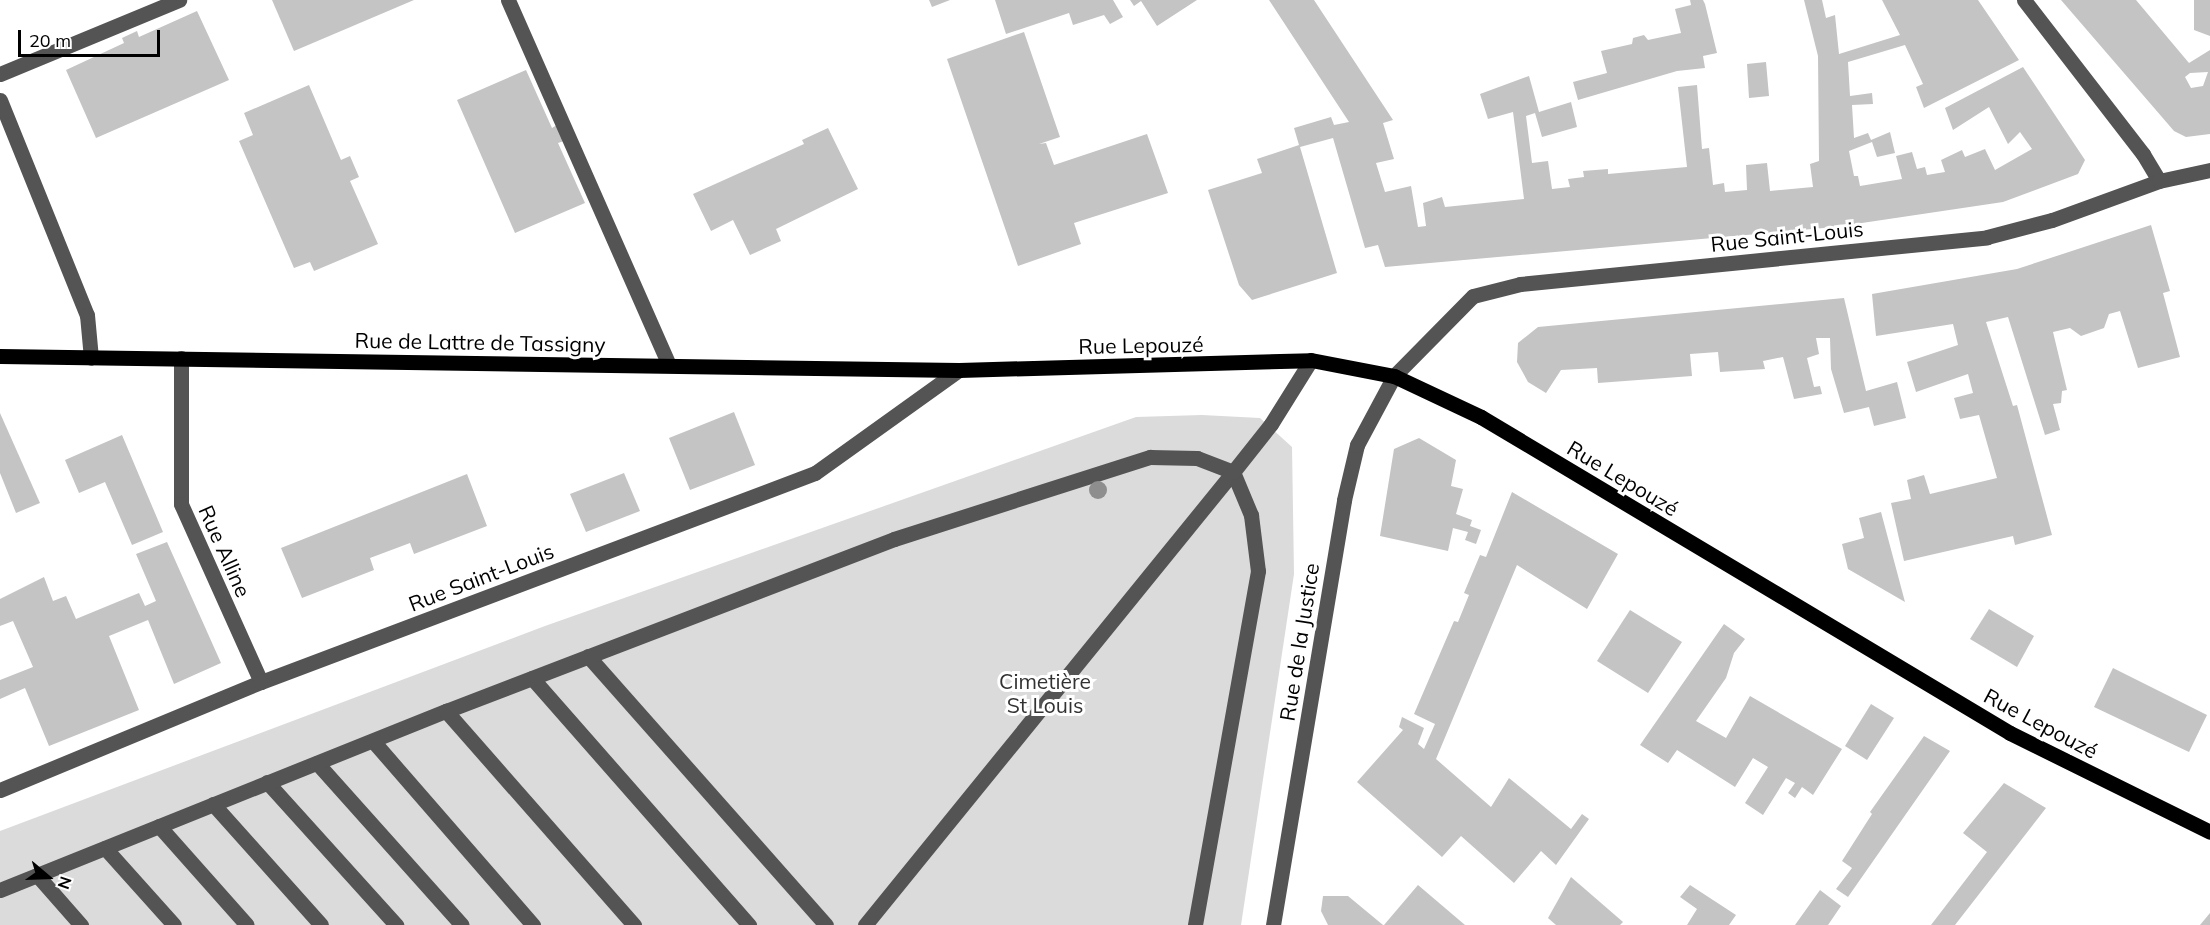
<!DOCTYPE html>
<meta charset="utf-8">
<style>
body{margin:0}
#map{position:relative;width:2210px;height:925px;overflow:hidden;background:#fff;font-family:Mulish,sans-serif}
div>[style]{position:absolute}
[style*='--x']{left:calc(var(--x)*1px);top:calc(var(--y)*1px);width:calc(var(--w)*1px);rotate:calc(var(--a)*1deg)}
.green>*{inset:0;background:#dbdbdb}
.building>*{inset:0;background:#c4c4c4}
.minor>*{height:15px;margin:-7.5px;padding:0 7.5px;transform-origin:7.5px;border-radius:7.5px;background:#545454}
.major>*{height:15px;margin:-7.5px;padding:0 7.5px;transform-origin:7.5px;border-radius:7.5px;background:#000}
.trees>*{width:18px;height:18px;margin:-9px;border-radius:50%;background:#8e8e8e}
span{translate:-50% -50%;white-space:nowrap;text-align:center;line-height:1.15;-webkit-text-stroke:6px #fff;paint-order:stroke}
.street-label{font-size:21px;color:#000}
.park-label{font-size:21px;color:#323232}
.north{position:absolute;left:18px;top:847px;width:60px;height:60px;-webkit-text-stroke:4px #fff;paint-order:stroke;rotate:109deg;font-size:16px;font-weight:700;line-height:24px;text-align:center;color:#000}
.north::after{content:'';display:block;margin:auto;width:21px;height:27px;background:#000;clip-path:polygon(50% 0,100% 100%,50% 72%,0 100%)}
.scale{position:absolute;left:18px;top:30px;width:142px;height:27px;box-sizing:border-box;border:3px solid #000;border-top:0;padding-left:8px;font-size:18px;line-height:21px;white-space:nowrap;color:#000;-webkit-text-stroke:4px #fff;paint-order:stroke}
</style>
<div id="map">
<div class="green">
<i style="clip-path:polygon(1202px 415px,1260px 418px,1292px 447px,1294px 574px,1241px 925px,0 925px,0 831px,545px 626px,1136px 417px)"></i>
</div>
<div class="building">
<i style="clip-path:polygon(272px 0,414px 0,294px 51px)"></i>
<i style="clip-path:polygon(929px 0,950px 0,932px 7px)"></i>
<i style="clip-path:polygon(995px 0,1113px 0,1123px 17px,1110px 24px,1104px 15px,1073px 25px,1069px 13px,1006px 34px)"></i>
<i style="clip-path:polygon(1130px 0,1197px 0,1157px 26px,1141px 1px,1134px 6px)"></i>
<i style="clip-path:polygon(1269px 0,1314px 0,1393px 120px,1383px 123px,1394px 159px,1376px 163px,1385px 192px,1411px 186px,1418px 227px,1426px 226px,1423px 203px,1442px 197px,1445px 207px,1524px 199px,1513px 112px,1488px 119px,1480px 94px,1529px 76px,1539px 112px,1571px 102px,1577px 127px,1542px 137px,1535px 113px,1526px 116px,1532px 163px,1548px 161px,1552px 189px,1570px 187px,1568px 179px,1584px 177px,1583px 171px,1608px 169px,1608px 174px,1687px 167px,1678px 87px,1697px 85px,1702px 149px,1709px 148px,1713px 185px,1724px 183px,1725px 192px,1747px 190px,1746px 165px,1767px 163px,1770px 191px,1813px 187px,1810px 164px,1819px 161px,1818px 56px,1804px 0,1822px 0,1826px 18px,1835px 15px,1839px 54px,1900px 35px,1882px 0,1978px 0,2019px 60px,1924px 108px,1916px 87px,1923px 84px,1905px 45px,1848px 62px,1850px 96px,1872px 93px,1873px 104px,1852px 105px,1854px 138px,1868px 133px,1871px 140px,1890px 132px,1895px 153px,1877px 157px,1872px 142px,1849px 151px,1854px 176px,1858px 176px,1860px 186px,1902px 179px,1896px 156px,1912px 152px,1917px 169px,1925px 167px,1927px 175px,1945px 172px,1941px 160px,1962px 150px,1965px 157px,1985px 149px,1995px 170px,2032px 149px,2020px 132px,2008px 144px,1989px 107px,1953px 130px,1945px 108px,2023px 67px,2085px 160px,2078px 174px,2003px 202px,1835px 227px,1385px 267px,1378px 245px,1365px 248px,1333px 138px,1300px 147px,1337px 273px,1252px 300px,1239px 285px,1208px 190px,1262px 173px,1257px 159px,1299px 145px,1294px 128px,1331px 117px,1334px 125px,1349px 122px)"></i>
<i style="clip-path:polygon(1690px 0,1703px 0,1705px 4px,1717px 53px,1703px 56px,1705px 68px,1677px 71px,1578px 100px,1573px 82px,1607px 73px,1601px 51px,1632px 44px,1633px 38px,1644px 35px,1648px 40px,1681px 33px,1675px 9px,1691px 5px)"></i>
<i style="clip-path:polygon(evenodd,2061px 0,2136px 0,2189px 63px,2210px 50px,2210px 134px,2186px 137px,2174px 131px,2061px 0,2208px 72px,2203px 86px,2191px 88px,2185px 77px,2190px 73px,2208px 72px)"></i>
<i style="clip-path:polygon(2194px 0,2210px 0,2210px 36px,2194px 30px)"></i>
<i style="clip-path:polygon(197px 11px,229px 80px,96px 138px,66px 70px,124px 43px,122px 38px,137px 31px,139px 37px)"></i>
<i style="clip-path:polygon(1024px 32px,1060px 137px,1039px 144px,1046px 143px,1054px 165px,1147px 134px,1168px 193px,1074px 223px,1081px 244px,1018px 266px,947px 59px)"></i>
<i style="clip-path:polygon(1766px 62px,1769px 96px,1749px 98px,1747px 64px)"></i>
<i style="clip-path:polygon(526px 70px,552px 128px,557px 125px,564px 141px,558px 143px,585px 203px,515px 233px,457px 100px)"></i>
<i style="clip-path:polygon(309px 85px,341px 160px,350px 156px,359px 177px,350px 181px,378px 244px,314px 271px,310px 262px,294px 268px,239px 141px,253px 135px,244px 113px)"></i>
<i style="clip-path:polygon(828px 128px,858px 189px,776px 229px,781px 241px,750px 255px,733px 220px,711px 231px,693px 194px,804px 144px,802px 140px)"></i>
<i style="clip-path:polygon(2151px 225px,2170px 291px,2163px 293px,2180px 357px,2138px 368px,2120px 311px,2109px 314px,2104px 328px,2081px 336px,2070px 328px,2053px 332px,2067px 390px,2062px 391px,2061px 403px,2053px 404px,2060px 430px,2045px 435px,2008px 317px,1986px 322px,2013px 406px,2017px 405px,2052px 535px,2015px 545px,2013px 536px,1904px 561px,1891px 503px,1911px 499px,1907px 480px,1924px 475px,1930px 494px,1997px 478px,1979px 415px,1960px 419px,1954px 398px,1973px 393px,1968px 374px,1916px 392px,1907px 362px,1958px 345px,1953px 324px,1876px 336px,1872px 294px,2017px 269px)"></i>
<i style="clip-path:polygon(1844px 298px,1866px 391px,1897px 382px,1906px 418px,1874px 426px,1869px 407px,1844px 413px,1831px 369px,1830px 338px,1816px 338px,1819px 354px,1807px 358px,1814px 387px,1820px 386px,1822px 394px,1794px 399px,1783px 357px,1763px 361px,1765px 369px,1720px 372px,1718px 352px,1690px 354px,1692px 376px,1598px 383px,1597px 368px,1561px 370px,1546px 393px,1528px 382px,1517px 362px,1518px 343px,1538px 327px)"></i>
<i style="clip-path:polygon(734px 412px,755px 465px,690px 490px,669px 438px)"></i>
<i style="clip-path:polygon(0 413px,40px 503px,16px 513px,0 473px)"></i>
<i style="clip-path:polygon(122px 435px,163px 532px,132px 545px,105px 482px,79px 493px,65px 460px)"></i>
<i style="clip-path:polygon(1419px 438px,1456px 460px,1451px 486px,1463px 489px,1456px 514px,1472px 520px,1470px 526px,1481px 530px,1476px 544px,1465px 540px,1468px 532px,1453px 528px,1448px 551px,1380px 536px,1394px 449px)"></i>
<i style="clip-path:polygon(624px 473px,640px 511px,586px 532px,570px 494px)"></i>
<i style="clip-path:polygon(467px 474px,487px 526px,414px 554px,410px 543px,370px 558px,374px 570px,302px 598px,281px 548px)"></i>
<i style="clip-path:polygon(1512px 492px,1618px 554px,1587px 609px,1517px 565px,1436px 759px,1491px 807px,1509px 778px,1571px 829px,1582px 814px,1589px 819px,1556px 865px,1541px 851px,1514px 883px,1461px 836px,1442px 857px,1357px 782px,1403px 730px,1399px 727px,1402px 717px,1424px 728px,1418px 744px,1424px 749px,1435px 724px,1414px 714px,1454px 621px,1458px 622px,1469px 595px,1464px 593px,1480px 555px,1486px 557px)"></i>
<i style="clip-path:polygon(1881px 512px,1905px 602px,1848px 569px,1842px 544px,1864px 538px,1859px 518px)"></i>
<i style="clip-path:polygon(167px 542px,221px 663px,174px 684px,148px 620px,109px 636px,139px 710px,49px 746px,25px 688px,0 699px,0 680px,33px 667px,13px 621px,0 626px,0 599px,44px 577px,53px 601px,66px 596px,76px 619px,139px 593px,145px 606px,156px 601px,136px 554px)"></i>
<i style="clip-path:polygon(1989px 609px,2034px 636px,2017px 667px,1970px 639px)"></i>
<i style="clip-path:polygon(1630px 610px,1682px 642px,1648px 693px,1597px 661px)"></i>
<i style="clip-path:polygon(1724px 624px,1745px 639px,1734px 653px,1726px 678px,1696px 721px,1726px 738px,1750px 696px,1842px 749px,1813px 795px,1802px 787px,1795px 798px,1788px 793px,1795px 783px,1786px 778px,1763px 815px,1745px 803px,1768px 767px,1753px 758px,1735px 787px,1677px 750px,1668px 763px,1640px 745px)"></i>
<i style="clip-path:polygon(2113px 668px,2207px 715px,2189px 752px,2094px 707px)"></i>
<i style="clip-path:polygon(1871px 704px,1894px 718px,1867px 760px,1845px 746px)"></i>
<i style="clip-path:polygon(1924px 736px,1950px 751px,1848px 897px,1836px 889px,1852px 868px,1842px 861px,1872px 814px,1870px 812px)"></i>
<i style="clip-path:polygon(2004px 783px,2046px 808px,1955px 925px,1931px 925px,1987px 852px,1963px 833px)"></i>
<i style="clip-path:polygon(1571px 877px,1593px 896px,1623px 922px,1620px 925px,1556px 925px,1548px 918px)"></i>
<i style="clip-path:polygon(1418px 885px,1465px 925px,1384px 925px)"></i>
<i style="clip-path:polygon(1690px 885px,1736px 915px,1729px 925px,1687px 925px,1697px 909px,1680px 897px)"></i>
<i style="clip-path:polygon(1820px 890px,1841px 906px,1828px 925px,1795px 925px)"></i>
<i style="clip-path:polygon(1323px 896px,1348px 896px,1383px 925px,1328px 925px,1321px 911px)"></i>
<i style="clip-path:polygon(2210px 913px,2210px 925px,2200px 925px)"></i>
</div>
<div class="minor">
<i style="--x:508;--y:0;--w:399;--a:66.2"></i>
<i style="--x:2024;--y:0;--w:195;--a:52.3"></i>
<i style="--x:2143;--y:154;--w:31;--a:59"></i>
<i style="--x:0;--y:74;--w:194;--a:-22.5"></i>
<i style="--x:0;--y:100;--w:232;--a:68"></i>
<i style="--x:87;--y:315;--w:43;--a:84.7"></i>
<i style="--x:181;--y:358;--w:146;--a:90"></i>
<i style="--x:181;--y:504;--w:195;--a:65.8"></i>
<i style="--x:588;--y:656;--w:359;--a:48.5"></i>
<i style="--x:532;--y:678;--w:329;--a:48.7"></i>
<i style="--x:446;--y:711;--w:285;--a:48.7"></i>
<i style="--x:373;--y:741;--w:244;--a:49"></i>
<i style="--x:317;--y:763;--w:217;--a:48.2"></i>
<i style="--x:267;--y:782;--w:193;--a:47.9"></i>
<i style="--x:0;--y:790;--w:282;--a:-22.5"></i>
<i style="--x:261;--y:682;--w:592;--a:-20.67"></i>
<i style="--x:815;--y:473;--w:177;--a:-35.6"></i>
<i style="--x:213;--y:804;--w:162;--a:48.2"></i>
<i style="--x:159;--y:826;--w:132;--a:48.4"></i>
<i style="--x:105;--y:848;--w:103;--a:48.1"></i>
<i style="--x:37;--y:875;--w:67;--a:48.7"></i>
<i style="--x:0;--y:890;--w:481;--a:-21.9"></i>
<i style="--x:446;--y:711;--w:480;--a:-21"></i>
<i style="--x:894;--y:539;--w:269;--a:-17.8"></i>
<i style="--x:1150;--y:457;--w:47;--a:1.2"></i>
<i style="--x:1197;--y:458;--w:39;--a:21"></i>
<i style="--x:1233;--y:472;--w:47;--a:67.3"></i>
<i style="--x:1251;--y:515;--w:56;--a:82.9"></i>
<i style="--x:1258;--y:571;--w:360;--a:100.1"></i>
<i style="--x:865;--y:925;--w:584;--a:-50.91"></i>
<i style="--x:1233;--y:472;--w:61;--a:-51.6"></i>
<i style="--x:1271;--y:424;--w:75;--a:-58"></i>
<i style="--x:1273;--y:925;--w:431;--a:-80.5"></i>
<i style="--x:1344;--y:500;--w:57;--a:-76.7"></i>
<i style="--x:1357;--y:445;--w:78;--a:-61.8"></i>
<i style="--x:1394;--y:376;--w:112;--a:-45.4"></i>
<i style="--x:1473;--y:296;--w:49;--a:-14.3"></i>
<i style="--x:1520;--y:284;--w:469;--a:-5.7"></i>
<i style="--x:1987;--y:237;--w:67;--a:-14.7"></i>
<i style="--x:2052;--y:220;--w:114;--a:-20"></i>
<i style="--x:2159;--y:181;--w:52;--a:-12.2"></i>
</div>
<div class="major">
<i style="--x:0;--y:356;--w:959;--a:0.84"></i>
<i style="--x:959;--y:370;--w:352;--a:-1.6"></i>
<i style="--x:1311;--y:360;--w:85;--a:10.9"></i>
<i style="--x:1394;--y:376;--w:96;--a:25.2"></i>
<i style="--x:1481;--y:417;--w:616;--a:30.85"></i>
<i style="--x:2010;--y:733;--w:223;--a:26.3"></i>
</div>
<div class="trees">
<i style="left:1098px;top:490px"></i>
</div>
<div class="street-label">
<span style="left:1787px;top:236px;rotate:-6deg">Rue Saint-Louis</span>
<span style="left:480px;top:342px;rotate:1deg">Rue de Lattre de Tassigny</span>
<span style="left:1141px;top:345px;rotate:-1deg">Rue Lepouzé</span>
<span style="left:1623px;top:478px;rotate:31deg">Rue Lepouzé</span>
<span style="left:225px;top:551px;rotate:66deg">Rue Alline</span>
<span style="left:481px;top:577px;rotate:-21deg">Rue Saint-Louis</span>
<span style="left:1299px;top:642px;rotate:-81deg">Rue de la Justice</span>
<span style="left:2041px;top:723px;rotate:28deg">Rue Lepouzé</span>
</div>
<div class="park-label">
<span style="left:1045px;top:693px">Cimetière<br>St Louis</span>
</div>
<div class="north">N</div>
<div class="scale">20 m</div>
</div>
